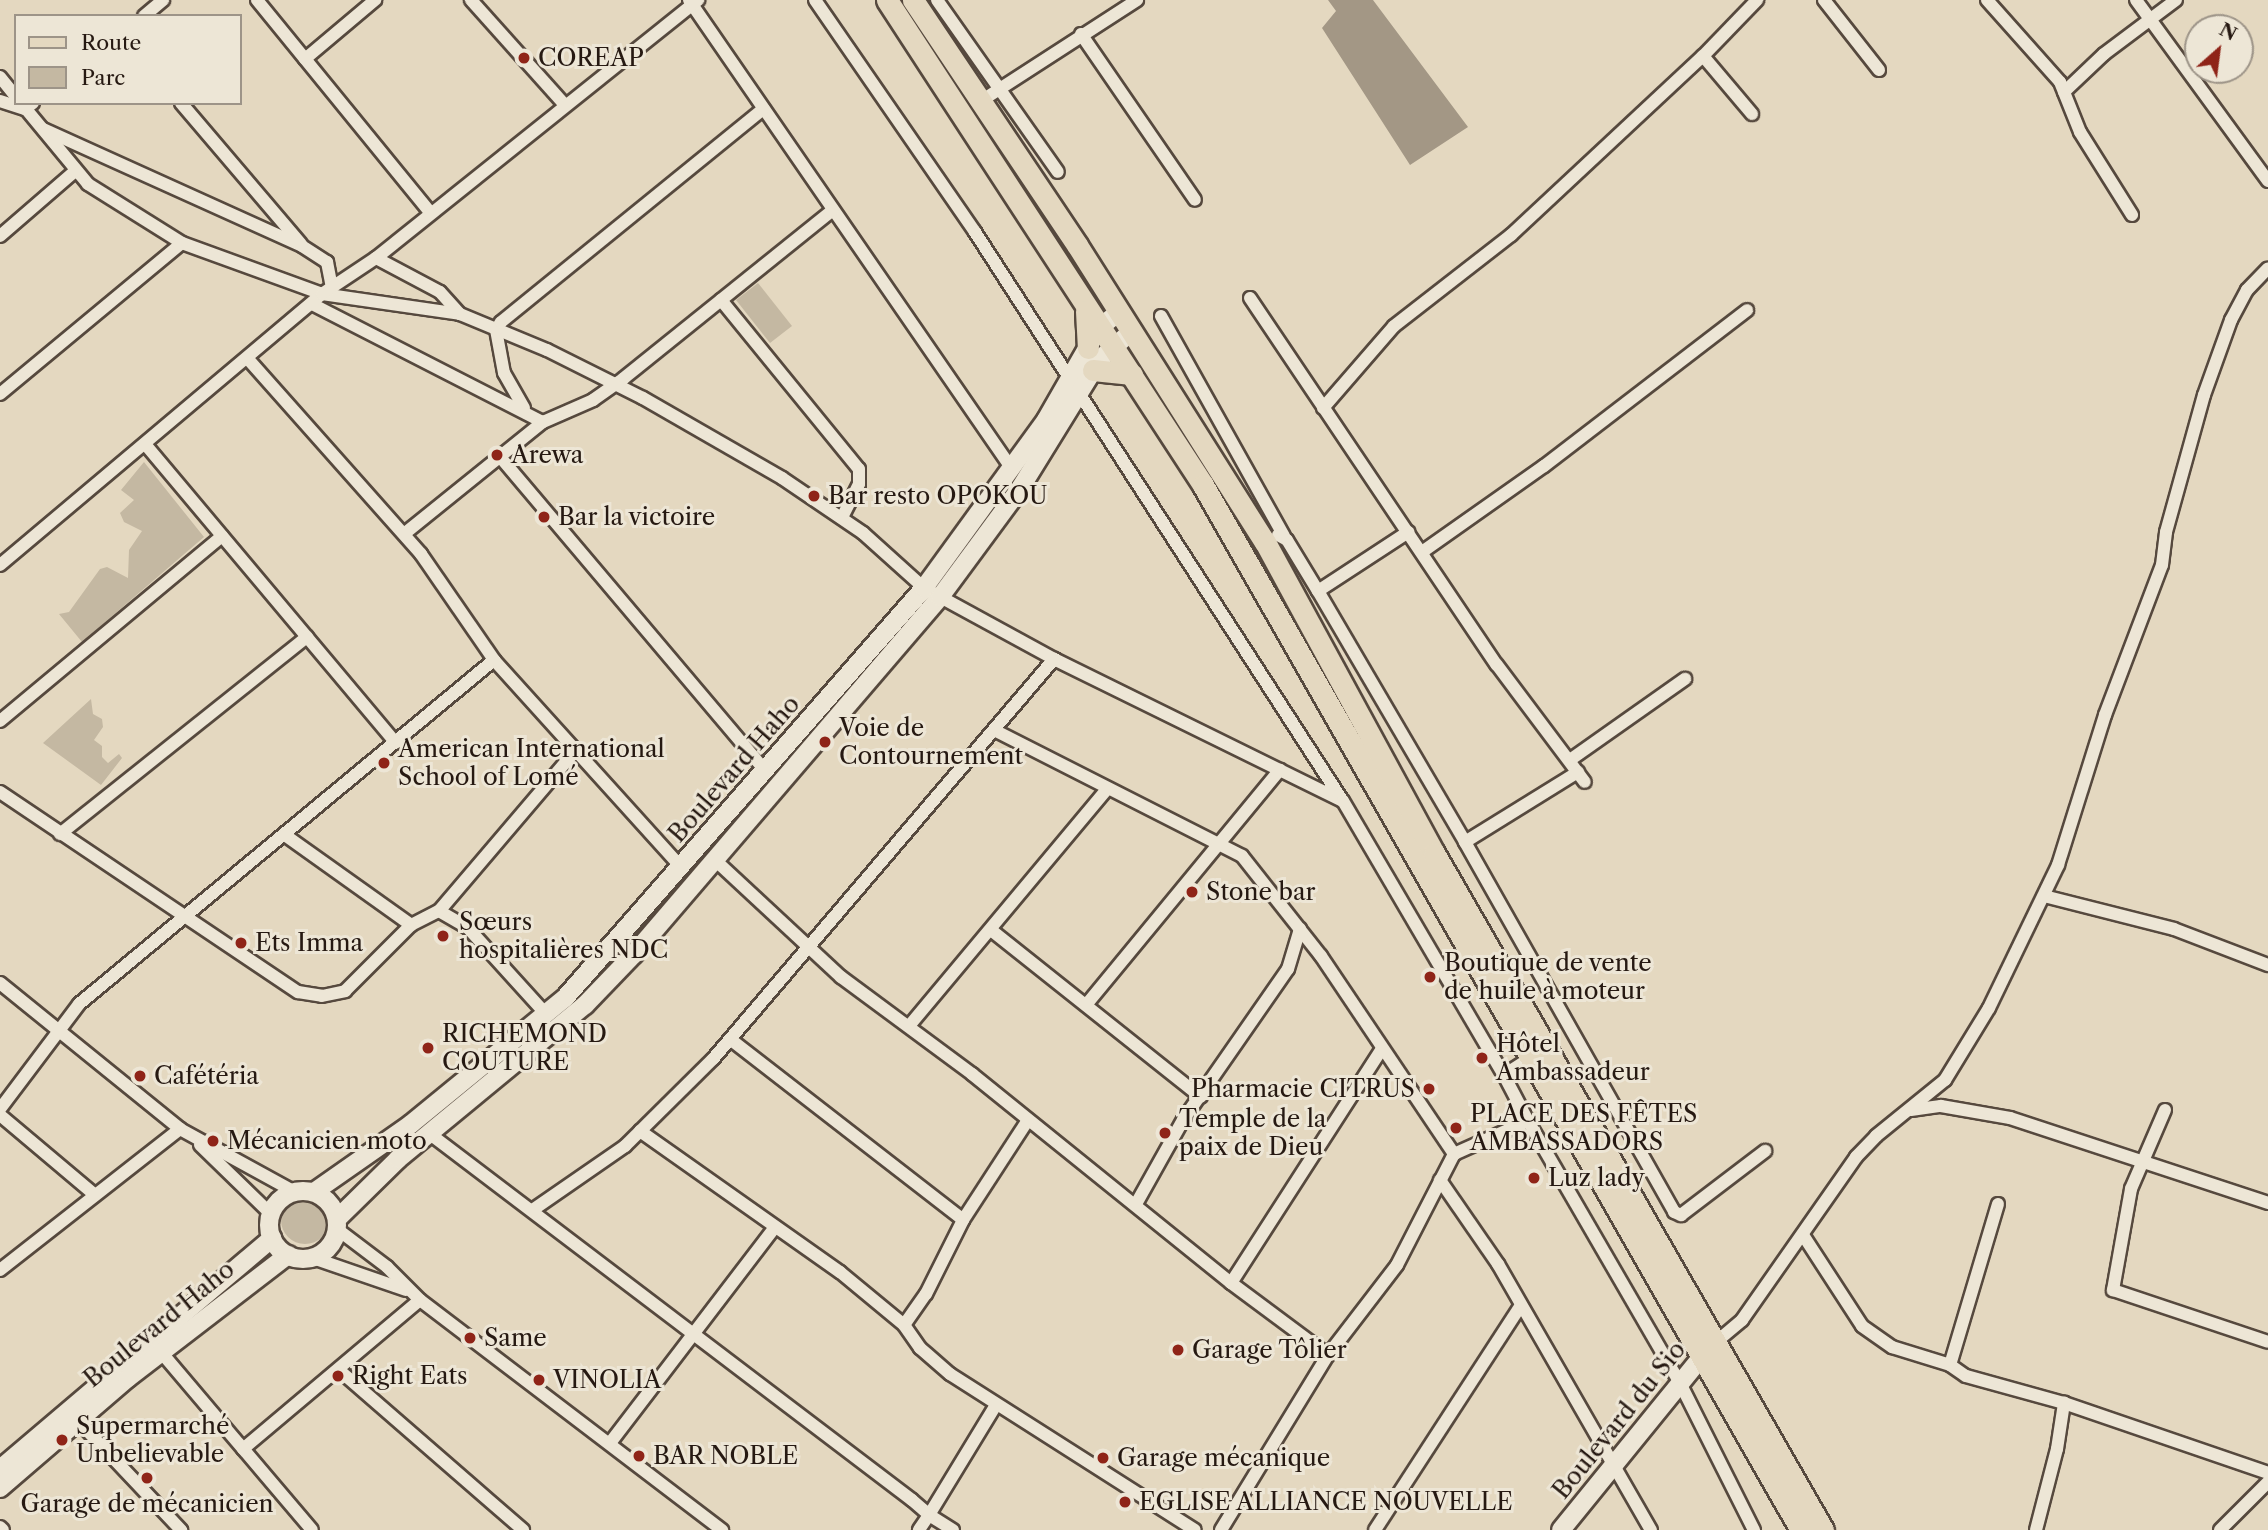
<!DOCTYPE html>
<meta charset="utf-8">
<style>
body{margin:0}
#map{position:relative;width:2268px;height:1530px;overflow:hidden;background:#e4d8c0;font-family:"Libre Caslon Text",serif}
div>[style]{position:absolute}
[style*='--x']{left:calc(var(--x)*1px);top:calc(var(--y)*1px);width:calc(var(--w)*1px);rotate:calc(var(--a)*1deg)}
.green>*{inset:0;background:#c4b8a2}
.round{border-radius:50%}
.water>*{inset:0;background:#a39785}
.roads{filter:drop-shadow(2px 0 #56493e) drop-shadow(-2px 0 #56493e) drop-shadow(0 2px #56493e) drop-shadow(0 -2px #56493e)}
.street>*{height:12px;margin:-6px;padding:0 6px;transform-origin:6px;border-radius:6px;background:#ede6d6}
.secondary>*{height:18px;margin:-9px;padding:0 9px;transform-origin:9px;border-radius:9px;background:#ede6d6}
.secondary>.ring{margin:-9px;padding:0;box-sizing:content-box;background:none;border:18px solid #ede6d6;border-radius:50%}
.primary>*{height:21px;margin:-10.5px;padding:0 10.5px;transform-origin:10.5px;border-radius:10.5px;background:#e4d8c0}
.dots>*{width:19px;height:19px;translate:-50% -50%;box-sizing:border-box;border:4px solid #ede6d6;border-radius:50%}
span{translate:-50% -50%;white-space:nowrap;text-align:center;line-height:1.15;-webkit-text-stroke:6px #ede6d6;paint-order:stroke}
.poi-label{font-size:24px;color:#261912}
.left{translate:0 -50%;text-align:left}
.right{translate:-100% -50%;text-align:right}
.street-label{font-size:24px;color:#261912}
.legend{position:absolute;left:14px;top:14px;width:228px;height:91px;box-sizing:border-box;background:#ede6d6;border:2px solid #9d9488;margin:0;padding:9px 12px;list-style:none;font-size:21px;color:#261912}
.legend li{display:flex;align-items:center;gap:14px;height:35px}
.legend b{width:35px;border:2px solid #9d9488}
.north{position:absolute;left:2184px;top:14px;width:70px;height:70px;box-sizing:border-box;background:#ede6d6;border:2px solid #9d9488;border-radius:50%;rotate:28deg;font-size:19px;font-weight:700;line-height:28px;text-align:center;color:#261912}
.north::after{content:'';display:block;margin:auto;width:24px;height:32px;background:#8f2418;clip-path:polygon(50% 0,100% 100%,50% 72%,0 100%)}
</style>
<div id="map">
<div class="green">
<i style="clip-path:polygon(758px 283px,792px 326px,770px 343px,736px 300px)"></i>
<i style="clip-path:polygon(144px 462px,204px 537px,82px 642px,59px 614px,69px 612px,100px 569px,107px 567px,128px 578px,129px 550px,142px 531px,124px 522px,120px 513px,134px 500px,121px 490px)"></i>
<i style="clip-path:polygon(91px 699px,93px 714px,102px 719px,103px 727px,94px 740px,102px 746px,102px 757px,108px 763px,119px 754px,122px 758px,101px 785px,43px 743px)"></i>
<i class="round" style="left:281px;top:1196px;width:48px;height:48px"></i>
</div>
<div class="water">
<i style="clip-path:polygon(1328px 0,1373px 0,1468px 127px,1410px 165px,1322px 28px,1336px 11px)"></i>
</div>
<div class="roads">
<div class="street">
<i style="--x:257;--y:0;--w:274;--a:50.8"></i>
<i style="--x:471;--y:0;--w:141;--a:48.2"></i>
<i style="--x:689;--y:0;--w:569;--a:55.44"></i>
<i style="--x:815;--y:0;--w:282;--a:55.4"></i>
<i style="--x:975;--y:232;--w:676;--a:57.13"></i>
<i style="--x:937;--y:0;--w:210;--a:54.9"></i>
<i style="--x:1824;--y:0;--w:89;--a:51.8"></i>
<i style="--x:1987;--y:0;--w:110;--a:48.3"></i>
<i style="--x:2060;--y:82;--w:54;--a:68.2"></i>
<i style="--x:2080;--y:132;--w:98;--a:57.9"></i>
<i style="--x:2136;--y:0;--w:224;--a:53.9"></i>
<i style="--x:144;--y:16;--w:25;--a:-40"></i>
<i style="--x:1081;--y:34;--w:201;--a:55.5"></i>
<i style="--x:1703;--y:56;--w:76;--a:49.8"></i>
<i style="--x:305;--y:59;--w:92;--a:-40.1"></i>
<i style="--x:0;--y:77;--w:26;--a:51"></i>
<i style="--x:2064;--y:92;--w:55;--a:-43.5"></i>
<i style="--x:2104;--y:54;--w:90;--a:-36.9"></i>
<i style="--x:0;--y:101;--w:26;--a:18"></i>
<i style="--x:25;--y:109;--w:10;--a:-37"></i>
<i style="--x:981;--y:101;--w:186;--a:-32.9"></i>
<i style="--x:21;--y:103;--w:105;--a:50.4"></i>
<i style="--x:88;--y:184;--w:111;--a:32.1"></i>
<i style="--x:182;--y:243;--w:149;--a:20"></i>
<i style="--x:322;--y:294;--w:139;--a:8.2"></i>
<i style="--x:460;--y:314;--w:94;--a:22.5"></i>
<i style="--x:547;--y:350;--w:107;--a:26.6"></i>
<i style="--x:643;--y:398;--w:160;--a:29.9"></i>
<i style="--x:782;--y:478;--w:98;--a:34.2"></i>
<i style="--x:863;--y:533;--w:82;--a:42"></i>
<i style="--x:924;--y:588;--w:148;--a:28.6"></i>
<i style="--x:1054;--y:659;--w:322;--a:26.2"></i>
<i style="--x:1343;--y:801;--w:318;--a:59.6"></i>
<i style="--x:181;--y:103;--w:185;--a:49.6"></i>
<i style="--x:43;--y:129;--w:284;--a:24.3"></i>
<i style="--x:302;--y:246;--w:30;--a:33"></i>
<i style="--x:327;--y:262;--w:25;--a:79"></i>
<i style="--x:0;--y:236;--w:99;--a:-40.9"></i>
<i style="--x:376;--y:258;--w:72;--a:28"></i>
<i style="--x:440;--y:292;--w:30;--a:48"></i>
<i style="--x:1250;--y:298;--w:442;--a:56.1"></i>
<i style="--x:1497;--y:665;--w:146;--a:53.1"></i>
<i style="--x:721;--y:300;--w:218;--a:50.8"></i>
<i style="--x:859;--y:469;--w:15;--a:90"></i>
<i style="--x:859;--y:484;--w:38;--a:117"></i>
<i style="--x:312;--y:304;--w:259;--a:27.1"></i>
<i style="--x:1161;--y:316;--w:252;--a:60.8"></i>
<i style="--x:248;--y:359;--w:261;--a:48.4"></i>
<i style="--x:421;--y:554;--w:129;--a:55.4"></i>
<i style="--x:494;--y:660;--w:279;--a:47.9"></i>
<i style="--x:0;--y:394;--w:236;--a:-39.7"></i>
<i style="--x:524;--y:408;--w:40;--a:-119.7"></i>
<i style="--x:504;--y:373;--w:44;--a:-100.5"></i>
<i style="--x:496;--y:330;--w:9;--a:-58"></i>
<i style="--x:501;--y:322;--w:338;--a:-39.1"></i>
<i style="--x:1323;--y:408;--w:108;--a:-49.1"></i>
<i style="--x:1394;--y:326;--w:148;--a:-37.9"></i>
<i style="--x:1511;--y:235;--w:262;--a:-43"></i>
<i style="--x:1703;--y:56;--w:78;--a:-46"></i>
<i style="--x:145;--y:444;--w:390;--a:50"></i>
<i style="--x:501;--y:458;--w:411;--a:49.8"></i>
<i style="--x:404;--y:534;--w:179;--a:-38.9"></i>
<i style="--x:543;--y:422;--w:55;--a:-23.7"></i>
<i style="--x:593;--y:400;--w:38;--a:-35"></i>
<i style="--x:624;--y:378;--w:267;--a:-38.8"></i>
<i style="--x:1278;--y:535;--w:10;--a:29"></i>
<i style="--x:1287;--y:540;--w:60;--a:58.7"></i>
<i style="--x:1318;--y:591;--w:108;--a:-33.2"></i>
<i style="--x:1422;--y:552;--w:149;--a:-35.2"></i>
<i style="--x:1544;--y:466;--w:256;--a:-37.5"></i>
<i style="--x:0;--y:565;--w:421;--a:-40.1"></i>
<i style="--x:322;--y:294;--w:65;--a:-33.7"></i>
<i style="--x:376;--y:258;--w:413;--a:-38.7"></i>
<i style="--x:1318;--y:591;--w:291;--a:59.6"></i>
<i style="--x:1465;--y:842;--w:133;--a:-31.8"></i>
<i style="--x:0;--y:721;--w:289;--a:-39.8"></i>
<i style="--x:994;--y:730;--w:278;--a:26.9"></i>
<i style="--x:1242;--y:856;--w:127;--a:51.7"></i>
<i style="--x:1321;--y:956;--w:239;--a:56.1"></i>
<i style="--x:1570;--y:760;--w:141;--a:-35.2"></i>
<i style="--x:0;--y:792;--w:359;--a:33.9"></i>
<i style="--x:298;--y:992;--w:24;--a:9"></i>
<i style="--x:322;--y:996;--w:24;--a:-12"></i>
<i style="--x:345;--y:991;--w:93;--a:-45"></i>
<i style="--x:411;--y:925;--w:31;--a:-27"></i>
<i style="--x:439;--y:911;--w:34;--a:30"></i>
<i style="--x:468;--y:928;--w:118;--a:47.8"></i>
<i style="--x:60;--y:834;--w:316;--a:-38.6"></i>
<i style="--x:285;--y:835;--w:155;--a:35.5"></i>
<i style="--x:1465;--y:842;--w:425;--a:60.5"></i>
<i style="--x:1674;--y:1212;--w:8;--a:23"></i>
<i style="--x:1681;--y:1215;--w:106;--a:-37.3"></i>
<i style="--x:715;--y:860;--w:172;--a:42.9"></i>
<i style="--x:841;--y:977;--w:163;--a:36.5"></i>
<i style="--x:972;--y:1074;--w:333;--a:38.9"></i>
<i style="--x:1231;--y:1283;--w:121;--a:36.6"></i>
<i style="--x:2044;--y:896;--w:134;--a:14.2"></i>
<i style="--x:2174;--y:929;--w:101;--a:21"></i>
<i style="--x:439;--y:911;--w:211;--a:-49.6"></i>
<i style="--x:991;--y:930;--w:268;--a:38.5"></i>
<i style="--x:0;--y:983;--w:232;--a:39"></i>
<i style="--x:180;--y:1129;--w:131;--a:28.7"></i>
<i style="--x:1086;--y:1005;--w:305;--a:-50.5"></i>
<i style="--x:909;--y:1026;--w:309;--a:-50.1"></i>
<i style="--x:730;--y:1039;--w:295;--a:37.8"></i>
<i style="--x:0;--y:1109;--w:131;--a:-53"></i>
<i style="--x:79;--y:1004;--w:539;--a:-39.66"></i>
<i style="--x:1911;--y:1110;--w:30;--a:-8"></i>
<i style="--x:1941;--y:1106;--w:70;--a:9.9"></i>
<i style="--x:2010;--y:1118;--w:272;--a:18.2"></i>
<i style="--x:2165;--y:1110;--w:86;--a:113.3"></i>
<i style="--x:2131;--y:1189;--w:103;--a:100.1"></i>
<i style="--x:2113;--y:1290;--w:163;--a:18.5"></i>
<i style="--x:0;--y:1115;--w:124;--a:40.1"></i>
<i style="--x:1528;--y:1121;--w:301;--a:59.9"></i>
<i style="--x:1679;--y:1381;--w:167;--a:63.3"></i>
<i style="--x:640;--y:1131;--w:245;--a:35.2"></i>
<i style="--x:840;--y:1272;--w:83;--a:39.6"></i>
<i style="--x:904;--y:1325;--w:28;--a:55"></i>
<i style="--x:920;--y:1348;--w:40;--a:41"></i>
<i style="--x:950;--y:1374;--w:290;--a:32.5"></i>
<i style="--x:430;--y:1134;--w:605;--a:37.21"></i>
<i style="--x:912;--y:1500;--w:23;--a:41"></i>
<i style="--x:929;--y:1515;--w:18;--a:124"></i>
<i style="--x:200;--y:1145;--w:99;--a:44.2"></i>
<i style="--x:1440;--y:1180;--w:102;--a:55.4"></i>
<i style="--x:1498;--y:1264;--w:307;--a:60.1"></i>
<i style="--x:1136;--y:1204;--w:96;--a:-60.8"></i>
<i style="--x:1183;--y:1120;--w:184;--a:-55.2"></i>
<i style="--x:1288;--y:969;--w:42;--a:-73.3"></i>
<i style="--x:534;--y:1209;--w:111;--a:-34.7"></i>
<i style="--x:625;--y:1146;--w:124;--a:-44.7"></i>
<i style="--x:713;--y:1059;--w:526;--a:-49.55"></i>
<i style="--x:337;--y:1229;--w:63;--a:37.2"></i>
<i style="--x:387;--y:1267;--w:47;--a:45"></i>
<i style="--x:420;--y:1300;--w:380;--a:37.3"></i>
<i style="--x:1803;--y:1235;--w:108;--a:57"></i>
<i style="--x:1862;--y:1326;--w:37;--a:35"></i>
<i style="--x:1892;--y:1347;--w:61;--a:17.2"></i>
<i style="--x:1950;--y:1365;--w:19;--a:35"></i>
<i style="--x:1966;--y:1376;--w:102;--a:15.4"></i>
<i style="--x:2064;--y:1403;--w:216;--a:18.9"></i>
<i style="--x:313;--y:1258;--w:98;--a:19"></i>
<i style="--x:0;--y:1270;--w:229;--a:-38.1"></i>
<i style="--x:1231;--y:1283;--w:278;--a:-57.2"></i>
<i style="--x:904;--y:1325;--w:38;--a:-55"></i>
<i style="--x:926;--y:1294;--w:83;--a:-63.4"></i>
<i style="--x:963;--y:1220;--w:119;--a:-57"></i>
<i style="--x:1716;--y:1342;--w:34;--a:-40"></i>
<i style="--x:1742;--y:1320;--w:199;--a:-55"></i>
<i style="--x:1856;--y:1157;--w:29;--a:-46"></i>
<i style="--x:1876;--y:1136;--w:89;--a:-39.1"></i>
<i style="--x:1945;--y:1080;--w:84;--a:-58.6"></i>
<i style="--x:1989;--y:1008;--w:159;--a:-64.2"></i>
<i style="--x:2058;--y:865;--w:157;--a:-72.6"></i>
<i style="--x:2105;--y:715;--w:160;--a:-69.2"></i>
<i style="--x:2162;--y:565;--w:33;--a:-83"></i>
<i style="--x:2166;--y:532;--w:142;--a:-74.5"></i>
<i style="--x:2204;--y:395;--w:80;--a:-70.2"></i>
<i style="--x:2231;--y:320;--w:34;--a:-62"></i>
<i style="--x:2247;--y:290;--w:30;--a:-46"></i>
<i style="--x:161;--y:1352;--w:233;--a:49.7"></i>
<i style="--x:1950;--y:1365;--w:168;--a:-73.4"></i>
<i style="--x:339;--y:1370;--w:244;--a:41"></i>
<i style="--x:79;--y:1422;--w:149;--a:46.6"></i>
<i style="--x:610;--y:1443;--w:272;--a:-52.6"></i>
<i style="--x:243;--y:1449;--w:231;--a:-40.1"></i>
<i style="--x:0;--y:1527;--w:4;--a:45"></i>
<i style="--x:953;--y:1530;--w:28;--a:-148"></i>
<i style="--x:929;--y:1515;--w:129;--a:-58.7"></i>
<i style="--x:1221;--y:1530;--w:205;--a:-58.6"></i>
<i style="--x:1328;--y:1355;--w:113;--a:-52.5"></i>
<i style="--x:1397;--y:1265;--w:125;--a:-62.8"></i>
<i style="--x:1454;--y:1154;--w:81;--a:-24"></i>
<i style="--x:1528;--y:1121;--w:52;--a:-117.6"></i>
<i style="--x:1504;--y:1075;--w:30;--a:-33"></i>
<i style="--x:1375;--y:1530;--w:266;--a:-57"></i>
<i style="--x:2036;--y:1530;--w:84;--a:-75.5"></i>
<i style="--x:2057;--y:1449;--w:47;--a:-81.3"></i>
<i style="--x:2220;--y:1530;--w:68;--a:-45"></i>
</div>
<div class="secondary">
<i class="ring" style="left:269px;top:1191px;width:50px;height:50px"></i>
<i style="--x:314;--y:1192;--w:118;--a:-35"></i>
<i style="--x:411;--y:1124;--w:199;--a:-39.3"></i>
<i style="--x:565;--y:998;--w:545;--a:-48.79"></i>
<i style="--x:924;--y:588;--w:208;--a:-54"></i>
<i style="--x:1046;--y:420;--w:106;--a:-60.1"></i>
<i style="--x:1099;--y:328;--w:26;--a:-39"></i>
<i style="--x:337;--y:1219;--w:86;--a:-44.5"></i>
<i style="--x:398;--y:1159;--w:242;--a:-39.5"></i>
<i style="--x:585;--y:1005;--w:71;--a:-46.1"></i>
<i style="--x:634;--y:954;--w:470;--a:-49.4"></i>
<i style="--x:940;--y:597;--w:137;--a:-53.6"></i>
<i style="--x:1021;--y:487;--w:150;--a:-58.3"></i>
<i style="--x:1100;--y:359;--w:43;--a:-41.2"></i>
<i style="--x:0;--y:1469;--w:357;--a:-40.3"></i>
<i style="--x:0;--y:1488;--w:169;--a:-40.7"></i>
<i style="--x:128;--y:1378;--w:202;--a:-37.6"></i>
<i style="--x:1561;--y:1530;--w:235;--a:-50.9"></i>
</div>
<div class="primary">
<i style="--x:887;--y:0;--w:579;--a:56.91"></i>
<i style="--x:1203;--y:485;--w:1204;--a:60.22"></i>
<i style="--x:913;--y:0;--w:295;--a:56.2"></i>
<i style="--x:1077;--y:245;--w:352;--a:57.7"></i>
<i style="--x:1265;--y:542;--w:354;--a:61.5"></i>
<i style="--x:1434;--y:853;--w:781;--a:60.12"></i>
<i style="--x:1086;--y:311;--w:37;--a:87"></i>
<i style="--x:1093;--y:370;--w:39;--a:6"></i>
</div>
</div>
<div class="dots">
<i style="left:524px;top:58px;background:#8f2418"></i>
<i style="left:497px;top:455px;background:#8f2418"></i>
<i style="left:814px;top:496px;background:#8f2418"></i>
<i style="left:544px;top:517px;background:#8f2418"></i>
<i style="left:825px;top:742px;background:#8f2418"></i>
<i style="left:384px;top:763px;background:#8f2418"></i>
<i style="left:1192px;top:892px;background:#8f2418"></i>
<i style="left:443px;top:936px;background:#8f2418"></i>
<i style="left:241px;top:943px;background:#8f2418"></i>
<i style="left:1430px;top:977px;background:#8f2418"></i>
<i style="left:428px;top:1048px;background:#8f2418"></i>
<i style="left:1482px;top:1058px;background:#8f2418"></i>
<i style="left:140px;top:1076px;background:#8f2418"></i>
<i style="left:1429px;top:1089px;background:#8f2418"></i>
<i style="left:1456px;top:1128px;background:#8f2418"></i>
<i style="left:1165px;top:1133px;background:#8f2418"></i>
<i style="left:213px;top:1141px;background:#8f2418"></i>
<i style="left:1534px;top:1178px;background:#8f2418"></i>
<i style="left:470px;top:1338px;background:#8f2418"></i>
<i style="left:1178px;top:1350px;background:#8f2418"></i>
<i style="left:338px;top:1376px;background:#8f2418"></i>
<i style="left:539px;top:1380px;background:#8f2418"></i>
<i style="left:62px;top:1440px;background:#8f2418"></i>
<i style="left:639px;top:1456px;background:#8f2418"></i>
<i style="left:1103px;top:1458px;background:#8f2418"></i>
<i style="left:147px;top:1478px;background:#8f2418"></i>
<i style="left:1125px;top:1502px;background:#8f2418"></i>
</div>
<div class="poi-label">
<span class="left" style="left:538px;top:58px">COREAP</span>
<span class="left" style="left:511px;top:455px">Arewa</span>
<span class="left" style="left:828px;top:496px">Bar resto OPOKOU</span>
<span class="left" style="left:558px;top:517px">Bar la victoire</span>
<span class="left" style="left:839px;top:742px">Voie de<br>Contournement</span>
<span class="left" style="left:398px;top:763px">American International<br>School of Lomé</span>
<span class="left" style="left:1206px;top:892px">Stone bar</span>
<span class="left" style="left:459px;top:936px">Sœurs<br>hospitalières NDC</span>
<span class="left" style="left:255px;top:943px">Ets Imma</span>
<span class="left" style="left:1444px;top:977px">Boutique de vente<br>de huile à moteur</span>
<span class="left" style="left:442px;top:1048px">RICHEMOND<br>COUTURE</span>
<span class="left" style="left:1496px;top:1058px">Hôtel<br>Ambassadeur</span>
<span class="left" style="left:154px;top:1076px">Cafétéria</span>
<span class="right" style="left:1415px;top:1089px">Pharmacie CITRUS</span>
<span class="left" style="left:1470px;top:1128px">PLACE DES FÊTES<br>AMBASSADORS</span>
<span class="left" style="left:1179px;top:1133px">Temple de la<br>paix de Dieu</span>
<span class="left" style="left:227px;top:1141px">Mécanicien moto</span>
<span class="left" style="left:1548px;top:1178px">Luz lady</span>
<span class="left" style="left:484px;top:1338px">Same</span>
<span class="left" style="left:1192px;top:1350px">Garage Tôlier</span>
<span class="left" style="left:352px;top:1376px">Right Eats</span>
<span class="left" style="left:553px;top:1380px">VINOLIA</span>
<span class="left" style="left:76px;top:1440px">Supermarché<br>Unbelievable</span>
<span class="left" style="left:653px;top:1456px">BAR NOBLE</span>
<span class="left" style="left:1117px;top:1458px">Garage mécanique</span>
<span class="left" style="left:1139px;top:1502px">EGLISE ALLIANCE NOUVELLE</span>
<span style="left:147px;top:1504px">Garage de mécanicien</span>
</div>
<div class="street-label">
<span style="left:734px;top:769px;rotate:-49deg">Boulevard Haho</span>
<span style="left:159px;top:1324px;rotate:-39deg">Boulevard Haho</span>
<span style="left:1619px;top:1420px;rotate:-51deg">Boulevard du Sio</span>
</div>
<ul class="legend">
<li><b style="height:9px;background:#e4d8c0"></b>Route</li>
<li><b style="height:19px;background:#c4b8a2"></b>Parc</li>
</ul>
<div class="north">N</div>
</div>
